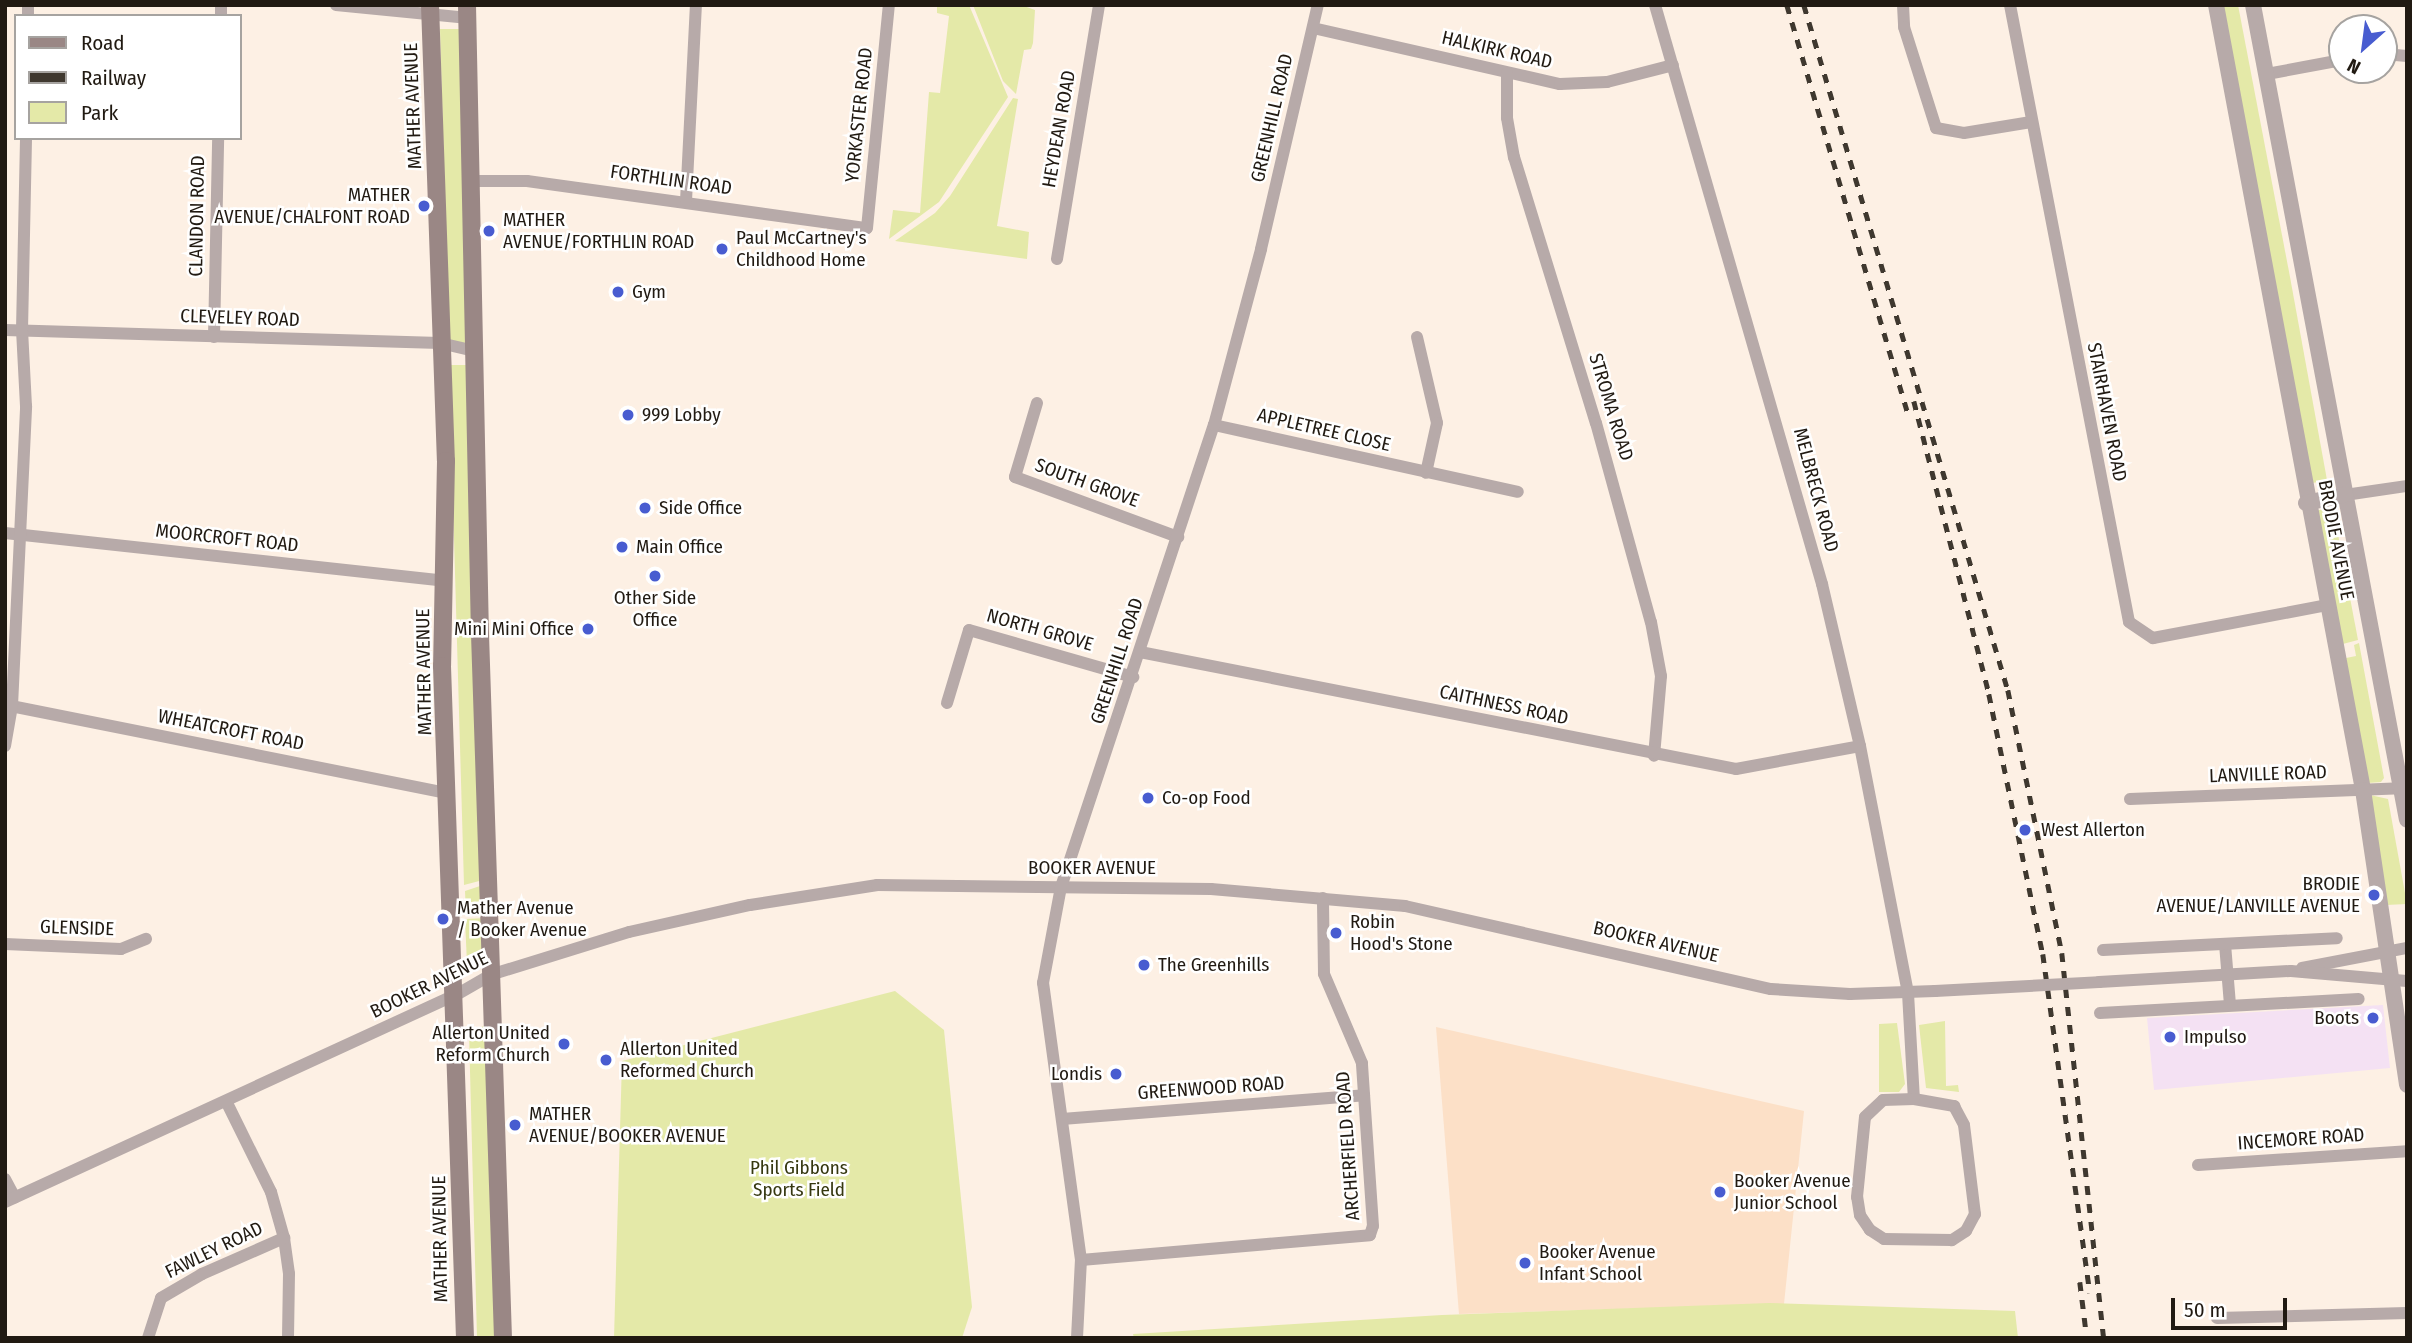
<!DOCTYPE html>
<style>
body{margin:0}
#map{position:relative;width:2412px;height:1343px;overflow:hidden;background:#fdf0e4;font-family:"Fira Sans Condensed",sans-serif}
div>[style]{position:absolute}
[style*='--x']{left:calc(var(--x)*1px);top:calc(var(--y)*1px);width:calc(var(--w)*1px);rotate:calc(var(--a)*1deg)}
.commercial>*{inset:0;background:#f4e1f3}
.built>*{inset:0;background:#fce0c7}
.green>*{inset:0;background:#e4e9a8}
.minor>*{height:12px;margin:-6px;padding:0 6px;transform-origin:6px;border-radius:6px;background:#b7aaa9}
.tertiary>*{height:16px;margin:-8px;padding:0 8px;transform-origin:8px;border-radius:8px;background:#b7aaa9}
.secondary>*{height:18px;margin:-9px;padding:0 9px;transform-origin:9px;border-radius:9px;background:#9a8785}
.rail>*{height:4.5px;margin-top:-2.25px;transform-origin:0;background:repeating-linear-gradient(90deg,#3f382f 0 9px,transparent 0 18px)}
.minor-bridge>*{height:12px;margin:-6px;padding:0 6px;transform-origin:6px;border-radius:6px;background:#b7aaa9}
.dots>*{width:19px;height:19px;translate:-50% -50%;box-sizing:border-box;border:4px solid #fff;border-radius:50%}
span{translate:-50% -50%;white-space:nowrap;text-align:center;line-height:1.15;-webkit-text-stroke:5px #fff;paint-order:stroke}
.street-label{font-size:19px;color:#211a12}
.poi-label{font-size:19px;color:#211a12}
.right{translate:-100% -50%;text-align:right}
.left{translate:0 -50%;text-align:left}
.park-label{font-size:19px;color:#363810}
.frame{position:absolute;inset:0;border:7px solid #211a12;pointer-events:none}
.legend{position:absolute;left:14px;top:14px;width:228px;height:126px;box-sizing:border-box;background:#fff;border:2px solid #a6a3a0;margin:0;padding:9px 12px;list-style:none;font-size:21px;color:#211a12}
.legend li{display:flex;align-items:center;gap:14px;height:35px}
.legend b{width:35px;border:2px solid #a6a3a0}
.north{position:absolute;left:2328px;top:14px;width:70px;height:70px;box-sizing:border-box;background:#fff;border:2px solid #a6a3a0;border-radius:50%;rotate:208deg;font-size:19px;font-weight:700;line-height:28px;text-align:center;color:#211a12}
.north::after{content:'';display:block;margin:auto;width:24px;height:32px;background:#485cd0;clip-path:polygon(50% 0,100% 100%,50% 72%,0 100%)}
.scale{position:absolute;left:2171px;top:1298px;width:116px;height:32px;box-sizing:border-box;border:4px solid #211a12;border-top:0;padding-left:9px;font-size:21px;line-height:24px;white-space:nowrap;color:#211a12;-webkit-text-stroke:5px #fff;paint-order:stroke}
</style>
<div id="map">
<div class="commercial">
<i style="clip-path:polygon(2383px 1005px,2390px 1068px,2154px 1090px,2147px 1018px)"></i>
</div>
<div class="built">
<i style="clip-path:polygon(1436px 1027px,1804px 1111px,1784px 1304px,1459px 1314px)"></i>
</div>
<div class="green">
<i style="clip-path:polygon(937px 5px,969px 5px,1008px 97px,939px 202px,889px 239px,893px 210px,920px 213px,929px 92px,940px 93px,949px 16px,937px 13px)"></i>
<i style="clip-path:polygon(973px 5px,1021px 5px,1035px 10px,1033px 43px,1031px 49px,1024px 50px,1016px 94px,1003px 81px)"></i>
<i style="clip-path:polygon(2218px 5px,2238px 5px,2290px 277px,2327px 480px,2308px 484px)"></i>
<i style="clip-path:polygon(440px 29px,460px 29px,468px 344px,449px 341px)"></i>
<i style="clip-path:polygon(1013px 98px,1018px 99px,997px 226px,1029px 232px,1027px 259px,895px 241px,935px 213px,950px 196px)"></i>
<i style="clip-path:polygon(449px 365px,469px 365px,483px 880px,464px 885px)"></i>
<i style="clip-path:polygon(2333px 508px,2358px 640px,2339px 645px,2313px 511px)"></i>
<i style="clip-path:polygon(2359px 643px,2384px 778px,2381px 782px,2367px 783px,2346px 658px,2356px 656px,2354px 645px)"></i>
<i style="clip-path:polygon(2370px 795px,2388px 799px,2407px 904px,2386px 905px)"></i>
<i style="clip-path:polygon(483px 885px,484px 914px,466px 914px,465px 891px)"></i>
<i style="clip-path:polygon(486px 918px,487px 957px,467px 964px,465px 919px)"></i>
<i style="clip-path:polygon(895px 991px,944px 1030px,972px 1307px,962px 1338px,614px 1338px,622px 1061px)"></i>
<i style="clip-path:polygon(1945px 1021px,1946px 1086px,1958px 1085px,1959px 1092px,1926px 1088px,1919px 1025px)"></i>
<i style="clip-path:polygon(1897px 1023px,1905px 1084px,1899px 1092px,1879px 1092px,1879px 1024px)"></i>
<i style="clip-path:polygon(488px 1024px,497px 1338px,477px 1338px,469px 1033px)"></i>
<i style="clip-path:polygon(1769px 1303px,2015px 1311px,2018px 1338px,1134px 1338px,1133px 1334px,1442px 1315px)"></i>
</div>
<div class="minor">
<i style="--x:336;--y:5;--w:133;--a:5.6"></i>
<i style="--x:1655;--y:5;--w:603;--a:73.91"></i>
<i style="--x:1822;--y:584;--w:166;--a:76.8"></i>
<i style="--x:1860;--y:746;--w:252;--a:79"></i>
<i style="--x:1908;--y:993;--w:106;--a:86.8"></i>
<i style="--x:1914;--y:1099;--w:41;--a:9.9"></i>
<i style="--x:1954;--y:1106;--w:21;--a:62"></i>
<i style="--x:1964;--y:1125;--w:90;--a:83"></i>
<i style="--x:1975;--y:1214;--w:19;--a:118"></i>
<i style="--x:1966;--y:1231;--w:17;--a:147"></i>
<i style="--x:1952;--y:1240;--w:68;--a:-179.2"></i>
<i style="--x:1884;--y:1239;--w:17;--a:-147"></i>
<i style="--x:1870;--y:1230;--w:18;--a:-124"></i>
<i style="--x:1860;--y:1215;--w:18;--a:-99"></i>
<i style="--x:1857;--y:1197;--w:80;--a:-84.3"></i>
<i style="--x:1865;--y:1117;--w:25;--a:-43"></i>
<i style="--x:1883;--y:1100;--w:31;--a:-2"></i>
<i style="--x:1903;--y:5;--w:22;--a:87"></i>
<i style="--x:1904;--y:27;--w:106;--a:72.4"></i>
<i style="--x:1936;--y:128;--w:28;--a:10"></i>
<i style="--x:1964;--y:133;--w:68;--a:-9.3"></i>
<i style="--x:2010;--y:5;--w:628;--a:79.08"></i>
<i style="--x:2129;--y:622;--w:29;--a:34"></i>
<i style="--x:2153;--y:638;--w:178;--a:-10.7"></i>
<i style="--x:28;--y:16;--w:11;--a:-90"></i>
<i style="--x:221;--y:16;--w:11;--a:-90"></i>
<i style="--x:1313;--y:28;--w:253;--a:12.8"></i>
<i style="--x:1560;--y:84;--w:47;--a:-2.4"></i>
<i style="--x:1607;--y:82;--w:68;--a:-14.4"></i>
<i style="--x:2384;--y:54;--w:23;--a:5"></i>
<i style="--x:1507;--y:73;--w:45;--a:90"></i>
<i style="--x:1507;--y:118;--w:40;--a:80"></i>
<i style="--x:1514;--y:157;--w:278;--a:72.9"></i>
<i style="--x:1596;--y:423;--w:206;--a:74.6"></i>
<i style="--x:1651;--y:622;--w:55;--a:79.5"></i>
<i style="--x:1661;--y:676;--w:80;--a:95"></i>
<i style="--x:2267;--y:74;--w:76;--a:-10.6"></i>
<i style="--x:468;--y:181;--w:59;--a:0"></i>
<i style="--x:527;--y:181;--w:343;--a:7.9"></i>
<i style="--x:867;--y:228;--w:224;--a:-84.4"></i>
<i style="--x:686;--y:201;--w:196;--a:-87.1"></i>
<i style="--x:1057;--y:259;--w:257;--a:-80.6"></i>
<i style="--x:5;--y:330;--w:435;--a:1.7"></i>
<i style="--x:440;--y:343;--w:35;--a:13"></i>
<i style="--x:214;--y:337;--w:199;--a:-88.8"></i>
<i style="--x:1417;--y:337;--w:88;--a:76.9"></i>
<i style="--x:1437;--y:423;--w:51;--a:102.4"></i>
<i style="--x:1037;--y:403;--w:77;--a:106.6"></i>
<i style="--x:1015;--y:477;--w:174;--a:20.2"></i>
<i style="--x:1214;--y:425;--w:311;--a:12.4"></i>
<i style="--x:2345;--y:495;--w:63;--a:-8.3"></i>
<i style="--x:5;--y:533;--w:442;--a:6.2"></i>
<i style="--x:1140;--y:652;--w:607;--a:11.11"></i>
<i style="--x:1736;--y:769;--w:126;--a:-10.5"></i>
<i style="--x:947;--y:703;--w:76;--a:-73.2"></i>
<i style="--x:969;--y:630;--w:171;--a:16"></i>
<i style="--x:6;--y:705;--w:451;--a:11.3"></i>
<i style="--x:5;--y:746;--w:41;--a:-80.1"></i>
<i style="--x:12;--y:706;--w:300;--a:-87.3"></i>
<i style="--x:26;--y:406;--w:76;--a:-93"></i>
<i style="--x:22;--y:330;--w:192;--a:-88.8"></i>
<i style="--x:2130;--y:799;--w:277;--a:-2.3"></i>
<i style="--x:5;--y:944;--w:116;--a:2.5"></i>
<i style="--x:121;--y:949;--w:27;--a:-22"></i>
<i style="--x:2225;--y:944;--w:61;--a:85.3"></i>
<i style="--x:2103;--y:950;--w:234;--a:-2.9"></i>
<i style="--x:2302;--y:968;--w:107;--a:-10.8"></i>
<i style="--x:2099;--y:982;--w:192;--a:-3.3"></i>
<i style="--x:2291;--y:971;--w:116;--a:4.9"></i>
<i style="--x:2100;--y:1013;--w:259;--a:-3.1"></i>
<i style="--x:227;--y:1103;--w:99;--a:63.7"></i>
<i style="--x:271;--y:1192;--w:48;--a:74.2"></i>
<i style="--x:284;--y:1238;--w:36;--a:82"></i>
<i style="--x:289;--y:1274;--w:64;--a:90.9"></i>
<i style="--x:1062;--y:1119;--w:303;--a:-4.5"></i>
<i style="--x:2198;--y:1165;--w:209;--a:-3.8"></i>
<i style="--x:5;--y:1179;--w:21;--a:62"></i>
<i style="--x:5;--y:1202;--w:496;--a:-24.7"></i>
<i style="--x:456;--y:995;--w:39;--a:-30"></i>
<i style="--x:490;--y:975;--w:145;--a:-17.2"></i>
<i style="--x:629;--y:932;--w:124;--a:-12.6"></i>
<i style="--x:750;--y:905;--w:129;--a:-8.9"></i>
<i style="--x:877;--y:885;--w:334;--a:0.7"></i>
<i style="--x:1211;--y:889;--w:195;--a:5"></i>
<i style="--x:1405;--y:906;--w:375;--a:12.8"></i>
<i style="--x:1771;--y:989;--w:79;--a:3.6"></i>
<i style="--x:1850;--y:994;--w:85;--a:-2"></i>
<i style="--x:1081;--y:1260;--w:290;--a:-4.9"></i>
<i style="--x:1370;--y:1235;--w:9;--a:-72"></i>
<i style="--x:1373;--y:1226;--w:163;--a:-93.9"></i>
<i style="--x:1362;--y:1063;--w:97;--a:-113.1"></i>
<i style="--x:1324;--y:974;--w:76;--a:-90.8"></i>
<i style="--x:2217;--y:1318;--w:190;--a:-1.5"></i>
<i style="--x:148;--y:1338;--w:42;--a:-72"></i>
<i style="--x:161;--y:1298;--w:48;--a:-30.3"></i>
<i style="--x:202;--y:1274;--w:90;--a:-23.7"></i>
<i style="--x:1077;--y:1338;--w:78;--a:-87.1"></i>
<i style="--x:1081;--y:1260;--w:280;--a:-97.8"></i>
<i style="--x:1043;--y:983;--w:98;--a:-79.4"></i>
<i style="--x:1061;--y:887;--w:487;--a:-71.7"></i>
<i style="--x:1214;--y:425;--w:182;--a:-75"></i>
<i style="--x:1261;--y:249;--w:251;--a:-76.9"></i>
</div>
<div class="tertiary">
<i style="--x:2216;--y:5;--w:799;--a:79.39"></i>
<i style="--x:2363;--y:790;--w:298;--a:81.5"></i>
<i style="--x:2253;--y:5;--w:829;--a:79.3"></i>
<i style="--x:2306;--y:503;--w:40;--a:-12"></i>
</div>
<div class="secondary">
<i style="--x:430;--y:5;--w:456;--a:88"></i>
<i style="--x:446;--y:461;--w:205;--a:91.1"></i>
<i style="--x:442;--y:666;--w:672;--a:88.04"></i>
<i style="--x:467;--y:5;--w:629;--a:88.82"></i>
<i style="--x:480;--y:634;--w:704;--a:88.13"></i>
</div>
<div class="rail">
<i style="--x:1787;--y:5;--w:431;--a:73.5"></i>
<i style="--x:1804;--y:5;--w:715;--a:73.42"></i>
<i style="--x:2008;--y:690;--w:268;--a:78.4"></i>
<i style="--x:2062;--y:953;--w:387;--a:83.8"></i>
<i style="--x:1914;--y:401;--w:302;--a:75.6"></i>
<i style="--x:1989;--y:694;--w:266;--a:78.3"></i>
<i style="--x:2043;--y:954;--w:342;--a:82.1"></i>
<i style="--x:2080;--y:1282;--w:56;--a:82.9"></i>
</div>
<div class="minor-bridge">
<i style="--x:1935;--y:991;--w:164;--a:-3.1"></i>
</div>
<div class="dots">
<i style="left:424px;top:206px;background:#485cd0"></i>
<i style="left:489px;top:231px;background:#485cd0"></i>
<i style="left:722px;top:249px;background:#485cd0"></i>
<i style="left:618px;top:292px;background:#485cd0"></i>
<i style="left:628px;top:415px;background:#485cd0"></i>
<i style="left:645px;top:508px;background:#485cd0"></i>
<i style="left:622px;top:547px;background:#485cd0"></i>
<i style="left:655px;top:576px;background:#485cd0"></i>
<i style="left:588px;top:629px;background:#485cd0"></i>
<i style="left:1148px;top:798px;background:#485cd0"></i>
<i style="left:2025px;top:830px;background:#485cd0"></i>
<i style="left:2374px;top:895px;background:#485cd0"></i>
<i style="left:443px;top:919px;background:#485cd0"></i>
<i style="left:1336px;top:933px;background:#485cd0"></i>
<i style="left:1144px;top:965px;background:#485cd0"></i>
<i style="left:2373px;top:1018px;background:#485cd0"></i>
<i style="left:2170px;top:1037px;background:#485cd0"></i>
<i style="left:564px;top:1044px;background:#485cd0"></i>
<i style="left:606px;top:1060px;background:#485cd0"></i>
<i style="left:1116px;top:1074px;background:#485cd0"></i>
<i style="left:515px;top:1125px;background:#485cd0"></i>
<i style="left:1720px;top:1192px;background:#485cd0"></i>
<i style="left:1525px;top:1263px;background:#485cd0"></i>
</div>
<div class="street-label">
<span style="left:1497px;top:50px;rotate:13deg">HALKIRK ROAD</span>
<span style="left:413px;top:106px;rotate:-92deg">MATHER AVENUE</span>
<span style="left:859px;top:115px;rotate:-84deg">YORKASTER ROAD</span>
<span style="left:1272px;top:118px;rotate:-77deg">GREENHILL ROAD</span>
<span style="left:1059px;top:129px;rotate:-80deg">HEYDEAN ROAD</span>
<span style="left:671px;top:180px;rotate:8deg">FORTHLIN ROAD</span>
<span style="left:197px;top:216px;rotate:-89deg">CLANDON ROAD</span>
<span style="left:240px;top:318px;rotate:2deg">CLEVELEY ROAD</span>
<span style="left:1611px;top:407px;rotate:73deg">STROMA ROAD</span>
<span style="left:2107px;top:412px;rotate:79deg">STAIRHAVEN ROAD</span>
<span style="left:1324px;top:430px;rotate:13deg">APPLETREE CLOSE</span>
<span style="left:1087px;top:483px;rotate:20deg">SOUTH GROVE</span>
<span style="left:1816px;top:490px;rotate:75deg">MELBRECK ROAD</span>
<span style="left:227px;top:538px;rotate:6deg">MOORCROFT ROAD</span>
<span style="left:2336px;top:540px;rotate:79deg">BRODIE AVENUE</span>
<span style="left:1040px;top:630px;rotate:16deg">NORTH GROVE</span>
<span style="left:1117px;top:661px;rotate:-72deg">GREENHILL ROAD</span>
<span style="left:424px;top:672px;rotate:-91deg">MATHER AVENUE</span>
<span style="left:1504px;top:705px;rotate:12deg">CAITHNESS ROAD</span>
<span style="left:231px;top:730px;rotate:11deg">WHEATCROFT ROAD</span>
<span style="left:2268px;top:774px;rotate:-2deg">LANVILLE ROAD</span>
<span style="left:1092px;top:868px">BOOKER AVENUE</span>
<span style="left:77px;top:928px;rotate:2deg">GLENSIDE</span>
<span style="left:1656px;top:942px;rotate:13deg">BOOKER AVENUE</span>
<span style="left:429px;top:985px;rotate:-26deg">BOOKER AVENUE</span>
<span style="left:1211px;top:1088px;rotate:-4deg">GREENWOOD ROAD</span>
<span style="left:2301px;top:1139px;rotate:-4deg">INCEMORE ROAD</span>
<span style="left:1348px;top:1146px;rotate:-94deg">ARCHERFIELD ROAD</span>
<span style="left:440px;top:1239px;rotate:-91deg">MATHER AVENUE</span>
<span style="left:214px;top:1250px;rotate:-26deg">FAWLEY ROAD</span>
</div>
<div class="poi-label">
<span class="right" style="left:410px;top:206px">MATHER<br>AVENUE/CHALFONT ROAD</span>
<span class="left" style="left:503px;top:231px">MATHER<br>AVENUE/FORTHLIN ROAD</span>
<span class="left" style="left:736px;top:249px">Paul McCartney's<br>Childhood Home</span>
<span class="left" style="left:632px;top:292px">Gym</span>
<span class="left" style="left:642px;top:415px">999 Lobby</span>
<span class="left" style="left:659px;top:508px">Side Office</span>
<span class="left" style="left:636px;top:547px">Main Office</span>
<span style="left:655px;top:609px">Other Side<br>Office</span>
<span class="right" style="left:574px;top:629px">Mini Mini Office</span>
<span class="left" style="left:1162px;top:798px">Co-op Food</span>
<span class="left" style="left:2041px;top:830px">West Allerton</span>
<span class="right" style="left:2360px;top:895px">BRODIE<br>AVENUE/LANVILLE AVENUE</span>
<span class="left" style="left:457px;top:919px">Mather Avenue<br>/ Booker Avenue</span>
<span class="left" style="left:1350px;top:933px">Robin<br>Hood's Stone</span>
<span class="left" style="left:1158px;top:965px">The Greenhills</span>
<span class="right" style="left:2359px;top:1018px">Boots</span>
<span class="right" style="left:550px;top:1044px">Allerton United<br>Reform Church</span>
<span class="left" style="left:2184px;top:1037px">Impulso</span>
<span class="left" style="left:620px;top:1060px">Allerton United<br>Reformed Church</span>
<span class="right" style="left:1102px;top:1074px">Londis</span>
<span class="left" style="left:529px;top:1125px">MATHER<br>AVENUE/BOOKER AVENUE</span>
<span class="left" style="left:1734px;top:1192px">Booker Avenue<br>Junior School</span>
<span class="left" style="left:1539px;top:1263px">Booker Avenue<br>Infant School</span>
</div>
<div class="park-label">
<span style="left:799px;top:1179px">Phil Gibbons<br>Sports Field</span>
</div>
<div class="frame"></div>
<ul class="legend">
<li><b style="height:9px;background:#9a8785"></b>Road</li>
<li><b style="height:9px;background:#3f382f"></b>Railway</li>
<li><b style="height:19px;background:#e4e9a8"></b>Park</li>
</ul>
<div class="north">N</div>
<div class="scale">50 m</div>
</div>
